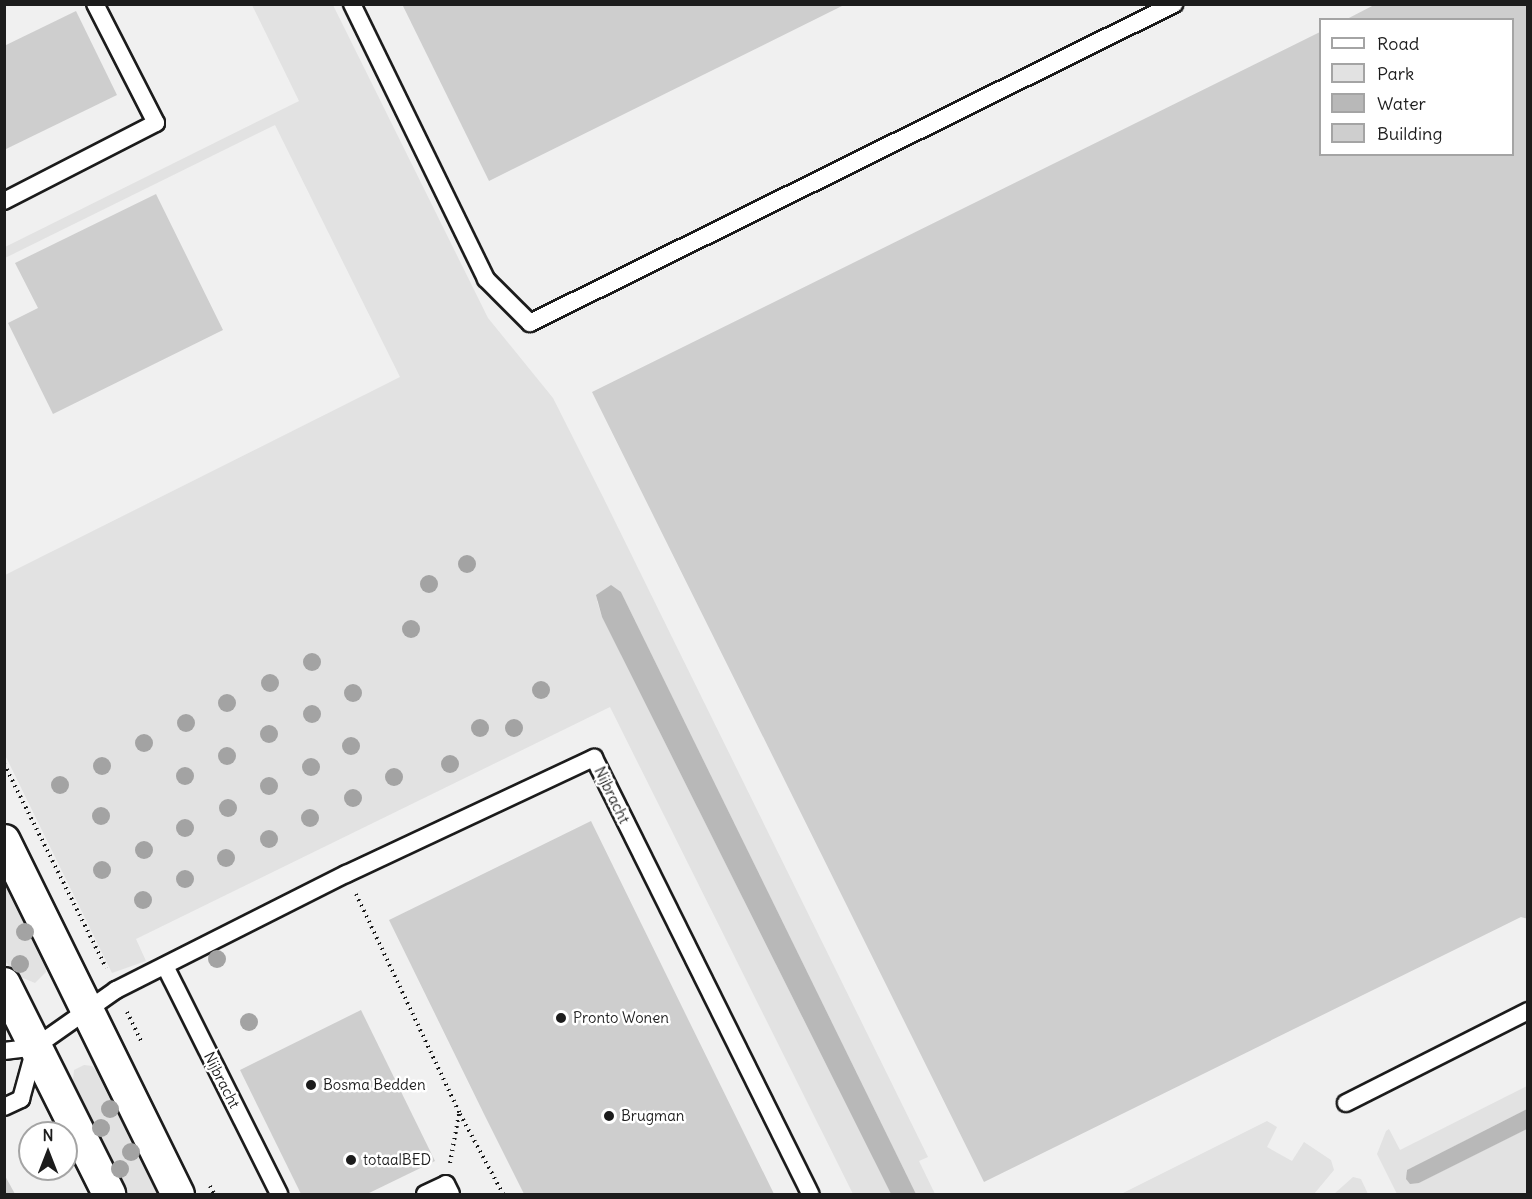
<!DOCTYPE html>
<style>
body{margin:0}
#map{position:relative;width:1532px;height:1199px;overflow:hidden;background:#fff;font-family:Delius,sans-serif}
div>[style]{position:absolute}
[style*='--x']{left:calc(var(--x)*1px);top:calc(var(--y)*1px);width:calc(var(--w)*1px);rotate:calc(var(--a)*1deg)}
.built>*{inset:0;background:#f0f0f0}
.green>*{inset:0;background:#e2e2e2}
.water>*{inset:0;background:#b8b8b8}
.building>*{inset:0;background:#cecece}
.path>*{height:4px;margin-top:-2px;transform-origin:0;background:repeating-linear-gradient(90deg,#1c1c1c 0 1.5px,transparent 0 6px)}
.roads{filter:drop-shadow(2px 0 #1c1c1c) drop-shadow(-2px 0 #1c1c1c) drop-shadow(0 2px #1c1c1c) drop-shadow(0 -2px #1c1c1c)}
.lane>*{height:16px;margin:-8px;padding:0 8px;transform-origin:8px;border-radius:8px;background:#fff}
.street>*{height:32px;margin:-16px;padding:0 16px;transform-origin:16px;border-radius:16px;background:#fff}
.trees>*{width:18px;height:18px;margin:-9px;border-radius:50%;background:#a3a3a3}
.dots>*{width:16px;height:16px;translate:-50% -50%;box-sizing:border-box;border:3px solid #fff;border-radius:50%}
span{translate:-50% -50%;white-space:nowrap;text-align:center;line-height:1.15;-webkit-text-stroke:5px #fff;paint-order:stroke}
.street-label{font-size:15px;color:#1c1c1c}
.poi-label{font-size:15px;color:#1c1c1c}
.left{translate:0 -50%;text-align:left}
.frame{position:absolute;inset:0;border:6px solid #1c1c1c;pointer-events:none}
.legend{position:absolute;left:1319px;top:18px;width:195px;height:138px;box-sizing:border-box;background:#fff;border:2px solid #a4a4a4;margin:0;padding:8px 10px;list-style:none;font-size:18px;color:#1c1c1c}
.legend li{display:flex;align-items:center;gap:12px;height:30px}
.legend b{width:30px;border:2px solid #a4a4a4}
.north{position:absolute;left:18px;top:1121px;width:60px;height:60px;box-sizing:border-box;background:#fff;border:2px solid #a4a4a4;border-radius:50%;rotate:0deg;font-size:16px;font-weight:700;line-height:24px;text-align:center;color:#1c1c1c}
.north::after{content:'';display:block;margin:auto;width:21px;height:27px;background:#1c1c1c;clip-path:polygon(50% 0,100% 100%,50% 72%,0 100%)}
</style>
<div id="map">
<div class="built">
<i style="clip-path:polygon(evenodd,5px 5px,1527px 5px,1527px 1194px,5px 1194px,5px 5px,1320px 20px,1512px 20px,1512px 154px,1320px 154px,1320px 20px,5px 5px,30px 1133px,66px 1133px,66px 1169px,30px 1169px,30px 1133px)"></i>
</div>
<div class="green">
<i style="clip-path:polygon(252px 5px,333px 5px,488px 318px,553px 398px,603px 497px,928px 1157px,919px 1161px,935px 1194px,916px 1194px,621px 592px,597px 601px,602px 617px,891px 1194px,853px 1194px,610px 707px,136px 939px,146px 961px,112px 973px,5px 755px,5px 575px,400px 377px,275px 125px,5px 258px,5px 247px,299px 101px)"></i>
<i style="clip-path:polygon(4px 860px,45px 954px,46px 972px,35px 983px,18px 976px,5px 961px)"></i>
<i style="clip-path:polygon(84px 1065px,92px 1066px,105px 1079px,167px 1194px,119px 1194px,72px 1089px,74px 1070px)"></i>
<i style="clip-path:polygon(1527px 1086px,1527px 1109px,1406px 1171px,1419px 1183px,1527px 1129px,1527px 1194px,1397px 1194px,1377px 1154px,1386px 1131px,1389px 1129px,1400px 1150px)"></i>
<i style="clip-path:polygon(1267px 1121px,1277px 1127px,1267px 1147px,1292px 1161px,1304px 1142px,1331px 1160px,1334px 1170px,1314px 1194px,1121px 1194px)"></i>
<i style="clip-path:polygon(1353px 1177px,1361px 1179px,1368px 1194px,1334px 1194px)"></i>
</div>
<div class="water">
<i style="clip-path:polygon(611px 585px,621px 592px,916px 1194px,891px 1194px,602px 617px,596px 595px)"></i>
<i style="clip-path:polygon(1527px 1109px,1527px 1129px,1419px 1183px,1410px 1184px,1406px 1179px,1407px 1170px)"></i>
</div>
<div class="building">
<i style="clip-path:polygon(402px 4px,846px 4px,489px 181px)"></i>
<i style="clip-path:polygon(1376px 4px,1528px 4px,1528px 919px,1521px 917px,984px 1182px,592px 392px,1320px 32px,1320px 154px,1512px 154px,1512px 20px,1345px 20px)"></i>
<i style="clip-path:polygon(76px 11px,117px 95px,4px 150px,4px 46px)"></i>
<i style="clip-path:polygon(156px 194px,223px 330px,53px 414px,8px 323px,38px 308px,15px 263px)"></i>
<i style="clip-path:polygon(591px 821px,686px 1015px,774px 1194px,524px 1194px,484px 1114px,389px 920px)"></i>
<i style="clip-path:polygon(361px 1010px,435px 1161px,367px 1194px,301px 1194px,240px 1070px)"></i>
<i style="clip-path:polygon(4px 1174px,15px 1194px,4px 1194px)"></i>
</div>
<div class="path">
<i style="--x:4;--y:764;--w:228;--a:63.4"></i>
<i style="--x:356;--y:894;--w:243;--a:64.7"></i>
<i style="--x:460;--y:1114;--w:91;--a:61.7"></i>
<i style="--x:127;--y:1012;--w:32;--a:64"></i>
<i style="--x:450;--y:1163;--w:50;--a:-79.6"></i>
<i style="--x:210;--y:1186;--w:9;--a:63"></i>
</div>
<div class="roads">
<div class="lane">
<i style="--x:352;--y:4;--w:306;--a:64"></i>
<i style="--x:486;--y:279;--w:62;--a:45"></i>
<i style="--x:530;--y:323;--w:719;--a:-26.35"></i>
<i style="--x:4;--y:201;--w:171;--a:-27.2"></i>
<i style="--x:156;--y:123;--w:134;--a:-117.1"></i>
<i style="--x:165;--y:966;--w:255;--a:63.4"></i>
<i style="--x:4;--y:1051;--w:31;--a:-7"></i>
<i style="--x:35;--y:1047;--w:99;--a:-35.1"></i>
<i style="--x:116;--y:990;--w:258;--a:-26.8"></i>
<i style="--x:346;--y:874;--w:274;--a:-25.1"></i>
<i style="--x:594;--y:758;--w:487;--a:63.6"></i>
<i style="--x:1346;--y:1103;--w:204;--a:-26.8"></i>
<i style="--x:4;--y:1107;--w:19;--a:-25"></i>
<i style="--x:21;--y:1099;--w:53;--a:-74.6"></i>
<i style="--x:425;--y:1194;--w:23;--a:-25"></i>
<i style="--x:446;--y:1184;--w:11;--a:63"></i>
</div>
<div class="street">
<i style="--x:4;--y:841;--w:394;--a:63.8"></i>
<i style="--x:4;--y:984;--w:235;--a:63.4"></i>
</div>
</div>
<div class="trees">
<i style="left:467px;top:564px"></i>
<i style="left:429px;top:584px"></i>
<i style="left:411px;top:629px"></i>
<i style="left:312px;top:662px"></i>
<i style="left:270px;top:683px"></i>
<i style="left:541px;top:690px"></i>
<i style="left:353px;top:693px"></i>
<i style="left:227px;top:703px"></i>
<i style="left:312px;top:714px"></i>
<i style="left:186px;top:723px"></i>
<i style="left:480px;top:728px"></i>
<i style="left:514px;top:728px"></i>
<i style="left:269px;top:734px"></i>
<i style="left:144px;top:743px"></i>
<i style="left:351px;top:746px"></i>
<i style="left:227px;top:756px"></i>
<i style="left:450px;top:764px"></i>
<i style="left:102px;top:766px"></i>
<i style="left:311px;top:767px"></i>
<i style="left:185px;top:776px"></i>
<i style="left:394px;top:777px"></i>
<i style="left:60px;top:785px"></i>
<i style="left:269px;top:786px"></i>
<i style="left:353px;top:798px"></i>
<i style="left:228px;top:808px"></i>
<i style="left:101px;top:816px"></i>
<i style="left:310px;top:818px"></i>
<i style="left:185px;top:828px"></i>
<i style="left:269px;top:839px"></i>
<i style="left:144px;top:850px"></i>
<i style="left:226px;top:858px"></i>
<i style="left:102px;top:870px"></i>
<i style="left:185px;top:879px"></i>
<i style="left:143px;top:900px"></i>
<i style="left:25px;top:932px"></i>
<i style="left:217px;top:959px"></i>
<i style="left:20px;top:964px"></i>
<i style="left:249px;top:1022px"></i>
<i style="left:110px;top:1109px"></i>
<i style="left:101px;top:1128px"></i>
<i style="left:131px;top:1152px"></i>
<i style="left:120px;top:1169px"></i>
</div>
<div class="dots">
<i style="left:561px;top:1018px;background:#1c1c1c"></i>
<i style="left:311px;top:1085px;background:#1c1c1c"></i>
<i style="left:609px;top:1116px;background:#1c1c1c"></i>
<i style="left:351px;top:1160px;background:#1c1c1c"></i>
</div>
<div class="street-label">
<span style="left:612px;top:795px;rotate:64deg">Nijbracht</span>
<span style="left:222px;top:1080px;rotate:63deg">Nijbracht</span>
</div>
<div class="poi-label">
<span class="left" style="left:573px;top:1018px">Pronto Wonen</span>
<span class="left" style="left:323px;top:1085px">Bosma Bedden</span>
<span class="left" style="left:621px;top:1116px">Brugman</span>
<span class="left" style="left:363px;top:1160px">totaalBED</span>
</div>
<div class="frame"></div>
<ul class="legend">
<li><b style="height:8px;background:#fff"></b>Road</li>
<li><b style="height:16px;background:#e2e2e2"></b>Park</li>
<li><b style="height:16px;background:#b8b8b8"></b>Water</li>
<li><b style="height:16px;background:#cecece"></b>Building</li>
</ul>
<div class="north">N</div>
</div>
